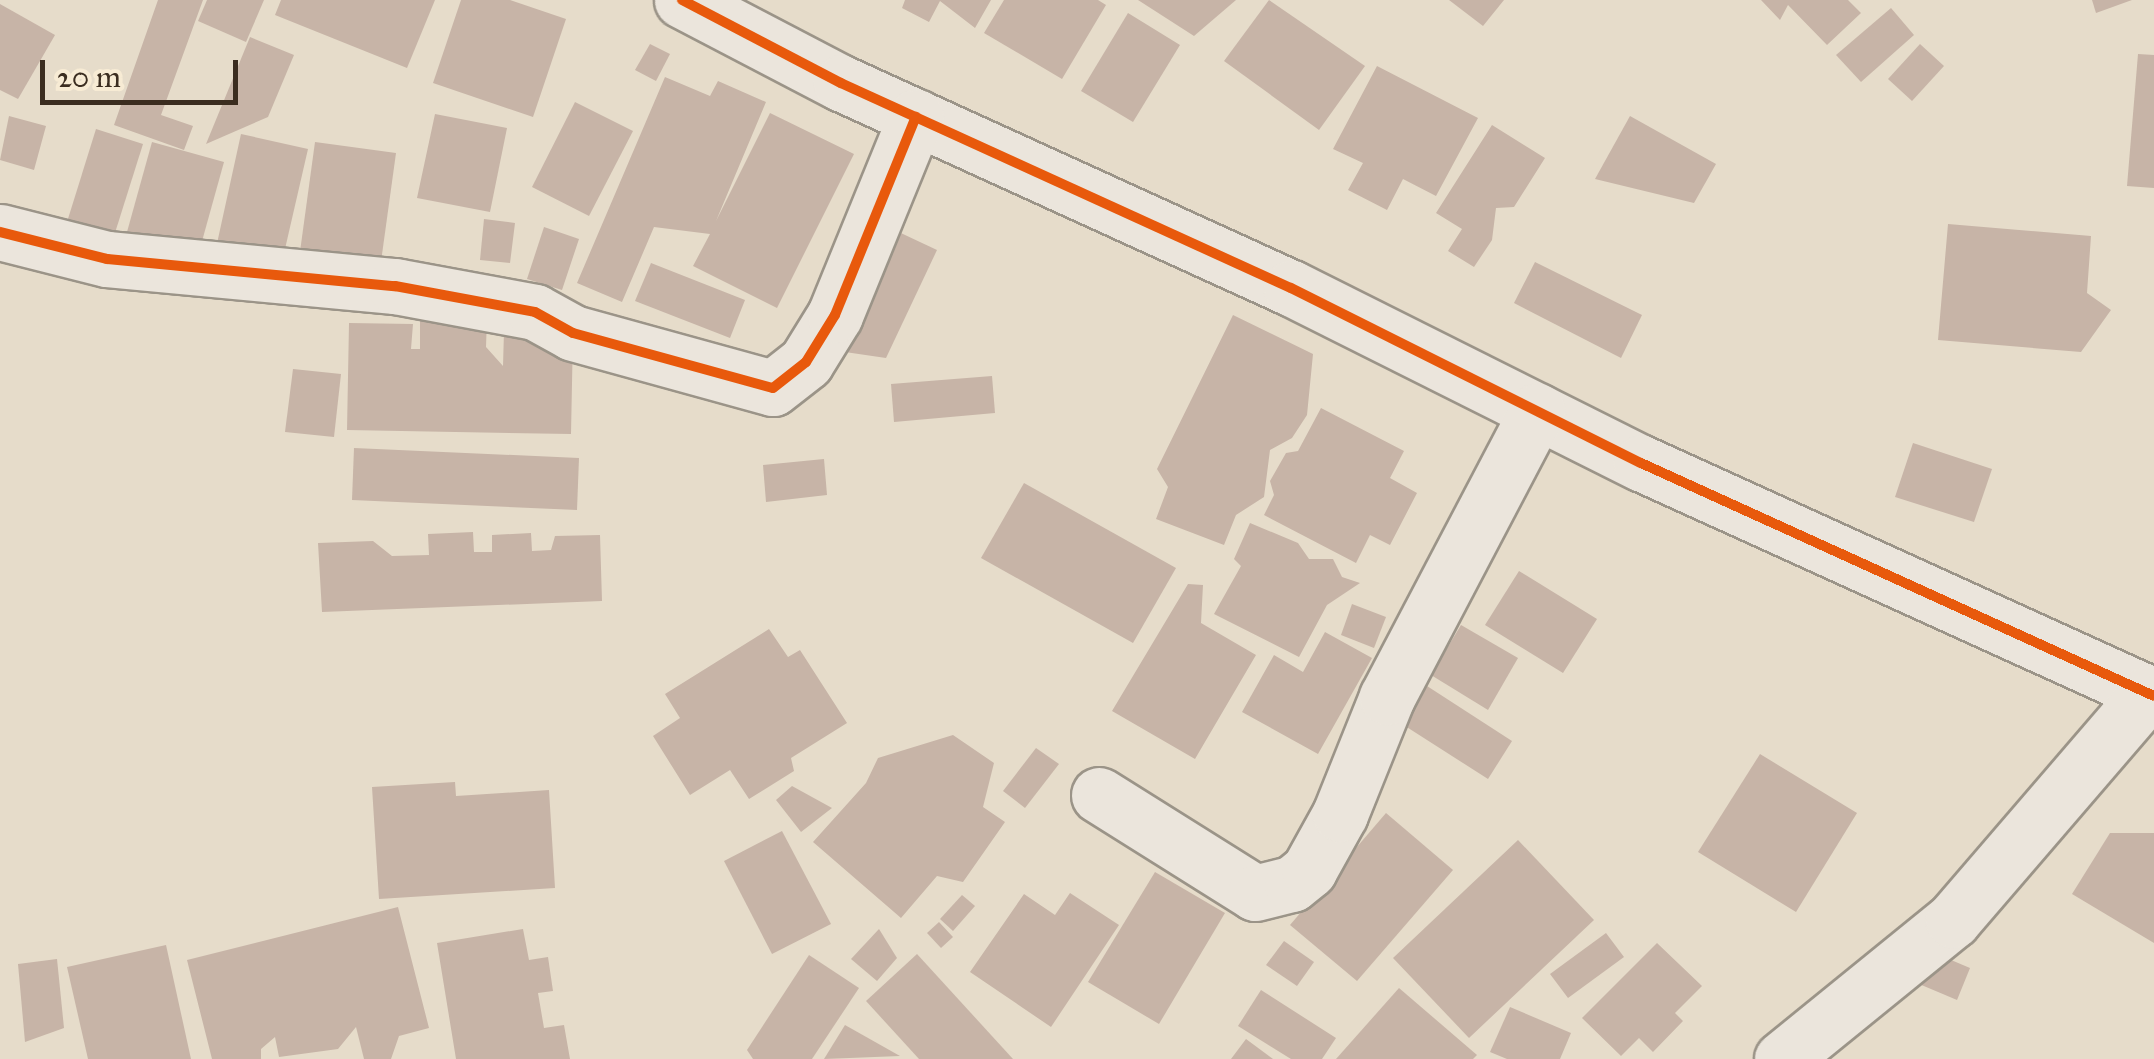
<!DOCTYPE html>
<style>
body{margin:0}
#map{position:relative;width:2154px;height:1059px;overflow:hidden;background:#e6dcca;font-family:"IM FELL Great Primer",serif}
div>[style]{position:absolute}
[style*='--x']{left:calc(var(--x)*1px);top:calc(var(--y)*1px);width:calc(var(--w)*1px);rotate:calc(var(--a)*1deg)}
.building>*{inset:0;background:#c7b4a7}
.roads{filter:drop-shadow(2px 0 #9b9488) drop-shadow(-2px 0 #9b9488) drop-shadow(0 2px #9b9488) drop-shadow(0 -2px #9b9488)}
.minor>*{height:55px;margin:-27.5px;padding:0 27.5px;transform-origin:27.5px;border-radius:27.5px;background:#ebe5dc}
.cycleway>*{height:10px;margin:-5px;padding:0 5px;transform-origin:5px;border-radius:5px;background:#e8590c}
span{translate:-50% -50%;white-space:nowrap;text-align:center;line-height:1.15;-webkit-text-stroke:9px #f7ebd4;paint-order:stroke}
.scale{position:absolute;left:40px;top:60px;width:198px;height:45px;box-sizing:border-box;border:5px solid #3b2d20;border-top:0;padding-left:12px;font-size:30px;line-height:35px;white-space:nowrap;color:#3b2d20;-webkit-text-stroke:8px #f7ebd4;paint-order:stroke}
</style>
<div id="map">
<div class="building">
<i style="clip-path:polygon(158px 0,203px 0,161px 115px,193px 126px,184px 150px,114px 125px)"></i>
<i style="clip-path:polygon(207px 0,264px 0,246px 42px,198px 21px)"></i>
<i style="clip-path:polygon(281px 0,435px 0,407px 68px,275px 15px)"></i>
<i style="clip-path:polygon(461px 0,510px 0,566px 19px,533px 117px,433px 83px)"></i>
<i style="clip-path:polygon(905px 0,991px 0,975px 28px,940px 1px,929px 22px,902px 8px)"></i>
<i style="clip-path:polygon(1004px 0,1098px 0,1106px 5px,1062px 79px,984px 33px)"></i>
<i style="clip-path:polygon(1138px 0,1236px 0,1194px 36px)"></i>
<i style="clip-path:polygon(1269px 0,1365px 66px,1319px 130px,1224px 61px)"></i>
<i style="clip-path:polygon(1449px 0,1504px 0,1483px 26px)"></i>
<i style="clip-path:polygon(1761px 0,1848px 0,1861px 13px,1827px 45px,1788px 5px,1780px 20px)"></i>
<i style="clip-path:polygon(2092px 0,2132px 0,2096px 13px)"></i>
<i style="clip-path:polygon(0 4px,55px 35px,18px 99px,0 90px)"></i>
<i style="clip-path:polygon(1891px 8px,1914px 35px,1861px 82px,1836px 55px)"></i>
<i style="clip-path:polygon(1128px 13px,1180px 45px,1133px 122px,1081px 91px)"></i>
<i style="clip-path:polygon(250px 37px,294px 55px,268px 117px,206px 144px)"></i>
<i style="clip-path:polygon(650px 44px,670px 54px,656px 81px,635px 70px)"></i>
<i style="clip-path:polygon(1920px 44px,1944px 66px,1912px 101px,1888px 79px)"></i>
<i style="clip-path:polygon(2138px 54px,2154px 55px,2154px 188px,2127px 186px)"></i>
<i style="clip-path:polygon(1377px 66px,1478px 118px,1436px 196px,1403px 179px,1387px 210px,1348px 190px,1363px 163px,1333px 149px)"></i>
<i style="clip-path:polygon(665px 77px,710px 96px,718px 81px,766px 102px,716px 221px,770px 113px,854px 154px,777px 308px,693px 266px,710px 234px,654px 227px,622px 302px,577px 283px)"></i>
<i style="clip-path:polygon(575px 102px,633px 131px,589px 216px,532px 187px)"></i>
<i style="clip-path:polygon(435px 114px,507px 128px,490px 212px,417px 198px)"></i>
<i style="clip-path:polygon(9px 116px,46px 126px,34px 170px,0 160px)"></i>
<i style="clip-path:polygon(1630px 116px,1716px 164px,1694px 203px,1595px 179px)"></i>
<i style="clip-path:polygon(1492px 125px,1545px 158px,1514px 207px,1496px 208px,1492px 240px,1474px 267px,1448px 251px,1462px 229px,1436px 213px)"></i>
<i style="clip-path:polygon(96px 129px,143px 144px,114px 236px,67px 222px)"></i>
<i style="clip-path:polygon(241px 134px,308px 149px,282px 262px,216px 248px)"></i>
<i style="clip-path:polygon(152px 142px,224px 162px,199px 252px,127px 232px)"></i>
<i style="clip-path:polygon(315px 142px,396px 153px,380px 269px,299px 259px)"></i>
<i style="clip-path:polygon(484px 219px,515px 223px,510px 263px,480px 260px)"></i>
<i style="clip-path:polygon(1948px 224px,2091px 236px,2087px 293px,2111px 310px,2081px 352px,1938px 340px)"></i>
<i style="clip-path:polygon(544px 227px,579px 239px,562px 290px,527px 279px)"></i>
<i style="clip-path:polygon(888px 227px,937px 250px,886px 358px,845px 352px,852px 303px)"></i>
<i style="clip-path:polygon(1535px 262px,1642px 315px,1621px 358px,1514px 303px)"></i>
<i style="clip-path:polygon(651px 263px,745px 300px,730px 338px,635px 301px)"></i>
<i style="clip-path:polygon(1233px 315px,1313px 354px,1307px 415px,1292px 438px,1270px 450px,1264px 497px,1236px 515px,1224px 545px,1156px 519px,1168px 487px,1157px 469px)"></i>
<i style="clip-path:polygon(420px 316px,487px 317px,486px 347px,503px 366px,504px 331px,573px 333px,571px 434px,347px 430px,349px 323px,413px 324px,411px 349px,420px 349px)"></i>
<i style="clip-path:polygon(293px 369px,341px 374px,334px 437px,285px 432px)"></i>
<i style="clip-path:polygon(992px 376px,995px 413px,894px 422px,891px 384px)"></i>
<i style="clip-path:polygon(1321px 408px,1404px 451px,1390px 478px,1417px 493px,1390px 545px,1370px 535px,1356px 563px,1264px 515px,1274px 495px,1270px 481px,1286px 453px,1298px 451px)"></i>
<i style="clip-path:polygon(1913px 443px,1992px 469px,1974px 522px,1895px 497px)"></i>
<i style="clip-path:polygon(354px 448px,579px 458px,577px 510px,352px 500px)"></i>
<i style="clip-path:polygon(824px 459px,827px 495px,766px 502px,763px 465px)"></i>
<i style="clip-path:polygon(1024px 483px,1176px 568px,1133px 643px,981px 558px)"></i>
<i style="clip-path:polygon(1250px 523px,1298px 543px,1309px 559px,1333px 559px,1342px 577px,1360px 583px,1327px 605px,1299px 657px,1214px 614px,1241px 566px,1234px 559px)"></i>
<i style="clip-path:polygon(473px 532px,474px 552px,492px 552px,492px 535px,531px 533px,532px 551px,551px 550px,555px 536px,600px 535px,602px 601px,322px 612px,318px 543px,373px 541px,392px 556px,429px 555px,428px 534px)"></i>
<i style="clip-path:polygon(1519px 571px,1597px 619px,1563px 673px,1485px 625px)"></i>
<i style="clip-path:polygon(1188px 584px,1203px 585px,1201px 623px,1256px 655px,1195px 759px,1112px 711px)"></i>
<i style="clip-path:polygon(1352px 604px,1386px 617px,1374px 648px,1341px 635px)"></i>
<i style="clip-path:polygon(1461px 625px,1518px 658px,1488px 710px,1431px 675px)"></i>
<i style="clip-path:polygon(769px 629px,788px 657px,800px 650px,847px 723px,791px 758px,794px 771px,749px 799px,730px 770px,690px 795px,653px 736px,680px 718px,665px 694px)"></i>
<i style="clip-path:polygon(1325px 632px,1372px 658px,1318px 754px,1242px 712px,1274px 655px,1303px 672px)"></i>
<i style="clip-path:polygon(1427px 686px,1512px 741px,1488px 779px,1402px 724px)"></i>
<i style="clip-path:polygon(953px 735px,994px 763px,983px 807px,1005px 822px,963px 882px,937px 876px,901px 918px,813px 842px,866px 783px,878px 758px)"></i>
<i style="clip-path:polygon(1036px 748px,1059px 764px,1025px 808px,1003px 791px)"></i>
<i style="clip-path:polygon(1760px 754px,1857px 813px,1796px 912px,1698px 852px)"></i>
<i style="clip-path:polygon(455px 782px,456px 796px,549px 790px,555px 888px,379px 899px,372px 787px)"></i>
<i style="clip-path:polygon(792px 786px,832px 808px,801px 832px,776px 800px)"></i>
<i style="clip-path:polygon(1386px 813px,1453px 870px,1357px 981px,1290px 925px)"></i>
<i style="clip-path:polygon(782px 831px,831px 924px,772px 954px,724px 861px)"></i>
<i style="clip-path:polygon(2110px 833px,2154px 833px,2154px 943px,2072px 894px)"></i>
<i style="clip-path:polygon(1518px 840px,1594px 920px,1469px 1038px,1393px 958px)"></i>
<i style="clip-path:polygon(1155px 872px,1225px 913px,1159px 1024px,1088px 982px)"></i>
<i style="clip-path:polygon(1070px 893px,1119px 925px,1051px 1027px,970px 972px,1024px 894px,1055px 915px)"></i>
<i style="clip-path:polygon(962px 895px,975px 906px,953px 931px,940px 919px)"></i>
<i style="clip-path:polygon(398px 907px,429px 1028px,399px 1036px,391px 1059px,364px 1059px,356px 1027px,338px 1049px,279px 1057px,275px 1037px,261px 1049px,261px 1059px,212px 1059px,187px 960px)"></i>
<i style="clip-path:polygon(939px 922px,953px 937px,941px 948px,927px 933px)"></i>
<i style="clip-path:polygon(523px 929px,529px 960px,548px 957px,553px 991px,538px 993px,544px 1028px,564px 1025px,570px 1059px,456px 1059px,437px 943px)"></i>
<i style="clip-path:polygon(879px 929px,897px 958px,877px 981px,851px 959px)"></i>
<i style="clip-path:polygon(1606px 933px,1624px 957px,1568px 998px,1550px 974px)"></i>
<i style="clip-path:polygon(1284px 941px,1314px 962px,1297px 986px,1266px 965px)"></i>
<i style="clip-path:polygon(1657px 943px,1702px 986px,1675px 1013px,1683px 1021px,1653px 1052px,1639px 1038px,1621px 1056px,1582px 1018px)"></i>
<i style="clip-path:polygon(166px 945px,191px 1059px,88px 1059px,67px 967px)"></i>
<i style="clip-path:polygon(1925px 949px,1970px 968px,1957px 1000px,1912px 981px)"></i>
<i style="clip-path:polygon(917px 954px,1013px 1059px,919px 1059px,866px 1001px)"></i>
<i style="clip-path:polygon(809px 955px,859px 988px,812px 1059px,753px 1059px,747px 1050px)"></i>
<i style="clip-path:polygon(57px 959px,64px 1028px,25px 1042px,18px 964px)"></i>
<i style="clip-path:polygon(1399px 988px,1477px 1055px,1473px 1059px,1336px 1059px)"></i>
<i style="clip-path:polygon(1261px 990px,1336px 1038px,1322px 1059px,1291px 1059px,1238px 1026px)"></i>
<i style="clip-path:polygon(1510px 1007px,1571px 1033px,1560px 1059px,1507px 1059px,1490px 1052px)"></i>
<i style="clip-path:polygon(845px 1025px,900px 1056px,824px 1059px)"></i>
<i style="clip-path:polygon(1246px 1039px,1273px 1059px,1231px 1059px)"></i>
</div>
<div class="roads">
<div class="minor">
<i style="--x:682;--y:0;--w:179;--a:27.6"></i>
<i style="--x:841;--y:83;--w:494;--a:24.5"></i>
<i style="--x:1291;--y:288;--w:391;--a:26.6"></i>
<i style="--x:1641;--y:463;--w:563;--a:24.43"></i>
<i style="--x:0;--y:232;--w:110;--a:14.2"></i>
<i style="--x:107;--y:259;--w:289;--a:5.4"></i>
<i style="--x:395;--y:286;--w:142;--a:10.5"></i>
<i style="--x:535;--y:312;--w:43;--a:28.9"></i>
<i style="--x:573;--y:333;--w:207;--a:15.4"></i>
<i style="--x:773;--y:388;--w:42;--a:-38.2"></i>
<i style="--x:806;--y:362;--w:55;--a:-58.3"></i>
<i style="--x:835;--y:315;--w:214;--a:-67.8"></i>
<i style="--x:1099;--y:795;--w:184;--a:32.1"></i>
<i style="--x:1255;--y:893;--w:38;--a:-14"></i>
<i style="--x:1292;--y:884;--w:22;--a:-39"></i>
<i style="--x:1309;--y:870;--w:64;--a:-61"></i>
<i style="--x:1340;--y:814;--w:126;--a:-68.1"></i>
<i style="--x:1387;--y:697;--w:323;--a:-62.3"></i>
<i style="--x:1782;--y:1059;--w:220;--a:-39.1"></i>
<i style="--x:1953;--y:920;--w:299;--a:-49.3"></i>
</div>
</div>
<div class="cycleway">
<i style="--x:682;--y:0;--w:179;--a:27.6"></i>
<i style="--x:841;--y:83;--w:494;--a:24.5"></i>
<i style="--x:1291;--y:288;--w:391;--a:26.6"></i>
<i style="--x:1641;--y:463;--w:563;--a:24.43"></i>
<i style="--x:0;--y:232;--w:110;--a:14.2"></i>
<i style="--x:107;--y:259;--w:289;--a:5.4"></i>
<i style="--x:395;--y:286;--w:142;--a:10.5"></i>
<i style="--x:535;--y:312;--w:43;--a:28.9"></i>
<i style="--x:573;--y:333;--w:207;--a:15.4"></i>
<i style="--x:773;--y:388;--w:42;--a:-38.2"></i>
<i style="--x:806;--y:362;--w:55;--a:-58.3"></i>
<i style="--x:835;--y:315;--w:214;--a:-67.8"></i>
</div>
<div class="scale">20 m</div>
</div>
